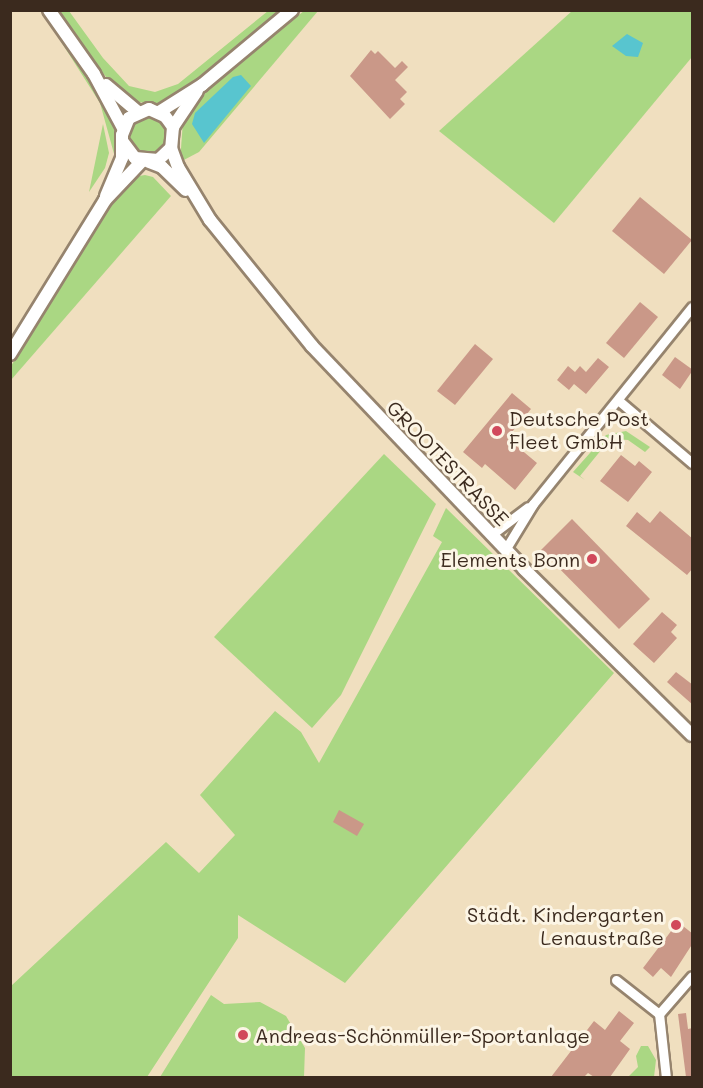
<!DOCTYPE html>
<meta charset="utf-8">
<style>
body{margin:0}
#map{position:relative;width:703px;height:1088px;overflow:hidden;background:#f0dfbf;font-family:Mali,sans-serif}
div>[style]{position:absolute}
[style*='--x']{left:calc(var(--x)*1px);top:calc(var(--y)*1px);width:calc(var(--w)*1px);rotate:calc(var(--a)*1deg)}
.green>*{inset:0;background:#aad783}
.round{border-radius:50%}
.water>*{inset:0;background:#58c5cf}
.building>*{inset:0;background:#ca9888}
.roads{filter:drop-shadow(2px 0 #96846e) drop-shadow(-2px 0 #96846e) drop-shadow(0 2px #96846e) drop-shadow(0 -2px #96846e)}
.street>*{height:9px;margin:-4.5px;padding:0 4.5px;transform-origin:4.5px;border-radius:4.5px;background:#fff}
.secondary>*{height:12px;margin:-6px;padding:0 6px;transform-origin:6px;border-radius:6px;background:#fff}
.dots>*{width:16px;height:16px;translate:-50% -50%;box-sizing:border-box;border:3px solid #fcf5e5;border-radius:50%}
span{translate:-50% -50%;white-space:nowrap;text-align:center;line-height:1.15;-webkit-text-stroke:6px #fcf5e5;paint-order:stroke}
.poi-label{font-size:20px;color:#3b2a1e}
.left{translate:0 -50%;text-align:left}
.right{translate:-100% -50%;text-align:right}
.street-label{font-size:20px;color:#3b2a1e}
.frame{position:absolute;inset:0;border:12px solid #3b2a1e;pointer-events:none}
</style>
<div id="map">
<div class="green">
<i style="clip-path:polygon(57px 11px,69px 11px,103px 58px,129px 86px,155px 92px,178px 84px,268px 11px,282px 11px,176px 98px,161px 104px,136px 102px,118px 91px,81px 47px)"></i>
<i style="clip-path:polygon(304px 11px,318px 11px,199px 152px,180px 162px,183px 121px,190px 109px,226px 72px)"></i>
<i style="clip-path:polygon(572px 11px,692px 11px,692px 57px,554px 223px,439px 131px)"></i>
<i style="clip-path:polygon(46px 18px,111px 109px,117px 121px,116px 161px,100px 103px)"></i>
<i class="round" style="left:128px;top:116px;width:40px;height:40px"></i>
<i style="clip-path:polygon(103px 124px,109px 153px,105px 168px,89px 192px)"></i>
<i style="clip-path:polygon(145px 175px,153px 177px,171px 196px,11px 380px,11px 366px,128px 178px)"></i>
<i style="clip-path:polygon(626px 431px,650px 447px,645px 452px,628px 440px,615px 439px,606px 444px,580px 476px,585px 480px,573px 472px,606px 435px)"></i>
<i style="clip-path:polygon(384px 454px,436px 504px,341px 695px,312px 728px,214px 637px)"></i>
<i style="clip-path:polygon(446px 508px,614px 673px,345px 983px,238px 915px,238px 938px,147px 1077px,11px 1078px,11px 986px,166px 842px,199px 873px,235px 835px,200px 795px,275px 711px,301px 732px,319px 763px,442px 542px,433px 536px)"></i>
<i style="clip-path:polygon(211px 995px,224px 1004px,260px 1002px,286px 1016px,305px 1048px,304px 1077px,160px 1077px)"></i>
<i style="clip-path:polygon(641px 1046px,648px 1046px,656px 1060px,654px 1077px,628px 1077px,638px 1067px,636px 1056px)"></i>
</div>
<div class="water">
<i style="clip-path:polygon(627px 34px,643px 43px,638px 57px,626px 56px,612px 46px)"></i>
<i style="clip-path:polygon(241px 75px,251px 86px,204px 143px,192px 124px,195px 113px,233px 77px)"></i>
</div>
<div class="building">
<i style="clip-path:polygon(371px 50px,375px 54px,378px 51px,395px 68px,402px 61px,408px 67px,395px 80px,407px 92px,400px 99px,405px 104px,390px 119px,350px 76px)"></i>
<i style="clip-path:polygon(640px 197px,692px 240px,664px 274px,612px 231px)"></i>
<i style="clip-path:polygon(640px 302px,658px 317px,624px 358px,606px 343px)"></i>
<i style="clip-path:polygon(475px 344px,493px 359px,455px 405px,437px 391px)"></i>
<i style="clip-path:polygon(675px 357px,693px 370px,680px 389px,662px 375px)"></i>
<i style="clip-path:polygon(598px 358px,609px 367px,586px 394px,574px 384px,569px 390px,557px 380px,568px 366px,575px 372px,580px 366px,586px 372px)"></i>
<i style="clip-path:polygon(512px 393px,531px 409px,507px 438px,537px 463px,515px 490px,485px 464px,482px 468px,463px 452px)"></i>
<i style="clip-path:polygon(621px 455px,635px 466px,639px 461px,652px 472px,628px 502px,600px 481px)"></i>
<i style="clip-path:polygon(660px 511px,693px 539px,693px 568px,687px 575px,626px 526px,637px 512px,650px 523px)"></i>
<i style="clip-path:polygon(572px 519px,650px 599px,619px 629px,541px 550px)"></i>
<i style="clip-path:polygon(662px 612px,677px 625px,671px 632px,677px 638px,654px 663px,633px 644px)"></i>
<i style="clip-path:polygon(676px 672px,693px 685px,693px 705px,667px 682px)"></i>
<i style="clip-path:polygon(339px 810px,364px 824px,357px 836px,333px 822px)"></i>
<i style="clip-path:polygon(678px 922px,693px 934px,693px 943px,671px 977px,661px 968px,653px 977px,643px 968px)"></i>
<i style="clip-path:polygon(619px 1011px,634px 1023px,620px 1041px,630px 1049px,610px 1077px,594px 1077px,588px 1073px,584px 1077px,551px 1077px,594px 1021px,605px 1030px)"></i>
<i style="clip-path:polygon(686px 1013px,688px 1029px,693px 1028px,693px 1077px,686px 1077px,678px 1014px)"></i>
</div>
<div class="roads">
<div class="street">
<i style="--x:618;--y:400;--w:97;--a:40.4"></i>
<i style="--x:491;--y:535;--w:46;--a:-37.1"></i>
<i style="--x:505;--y:550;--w:54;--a:-58.7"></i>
<i style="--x:533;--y:504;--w:253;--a:-51.1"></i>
<i style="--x:616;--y:980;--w:55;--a:38.3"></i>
<i style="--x:666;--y:1078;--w:64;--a:-96.2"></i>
<i style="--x:659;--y:1014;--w:50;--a:-49"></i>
</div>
<div class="secondary">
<i style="--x:49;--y:10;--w:78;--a:54.9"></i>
<i style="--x:94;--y:74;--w:61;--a:61.8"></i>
<i style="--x:106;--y:85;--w:42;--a:40.2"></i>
<i style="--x:159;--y:112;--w:51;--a:-32.1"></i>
<i style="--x:202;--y:85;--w:117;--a:-39.8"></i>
<i style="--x:173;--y:127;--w:43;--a:-56.3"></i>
<i style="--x:171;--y:148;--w:20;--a:70"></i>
<i style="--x:178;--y:167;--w:62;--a:58.9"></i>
<i style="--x:210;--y:220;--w:162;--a:51"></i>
<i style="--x:312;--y:346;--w:308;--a:46.4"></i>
<i style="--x:524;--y:569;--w:236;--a:44.7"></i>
<i style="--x:149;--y:162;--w:14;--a:21"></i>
<i style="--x:162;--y:167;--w:33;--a:44"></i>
<i style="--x:106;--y:196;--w:41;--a:-67.2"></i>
<i style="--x:122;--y:158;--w:23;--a:-90"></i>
<i style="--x:122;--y:135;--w:18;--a:-68"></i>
<i style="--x:129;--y:118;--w:22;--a:-24"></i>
<i style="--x:149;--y:109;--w:17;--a:24"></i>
<i style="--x:165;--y:116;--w:14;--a:54"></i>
<i style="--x:173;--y:127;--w:21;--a:95"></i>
<i style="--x:171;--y:148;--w:18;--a:137"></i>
<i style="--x:158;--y:160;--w:23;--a:-175"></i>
<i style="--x:135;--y:158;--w:20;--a:-127"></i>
<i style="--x:10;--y:354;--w:181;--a:-58.3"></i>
<i style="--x:105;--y:200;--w:54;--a:-46.5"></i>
</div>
</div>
<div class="dots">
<i style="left:497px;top:431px;background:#d1495b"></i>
<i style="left:592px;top:559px;background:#d1495b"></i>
<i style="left:676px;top:925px;background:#d1495b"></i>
<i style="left:243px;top:1035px;background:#d1495b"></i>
</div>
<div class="poi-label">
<span class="left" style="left:509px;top:430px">Deutsche Post<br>Fleet GmbH</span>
<span class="right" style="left:580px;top:559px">Elements Bonn</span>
<span class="right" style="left:664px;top:926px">Städt. Kindergarten<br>Lenaustraße</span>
<span class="left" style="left:255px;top:1035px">Andreas-Schönmüller-Sportanlage</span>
</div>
<div class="street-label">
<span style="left:448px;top:463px;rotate:46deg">GROOTESTRASSE</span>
</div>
<div class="frame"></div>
</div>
